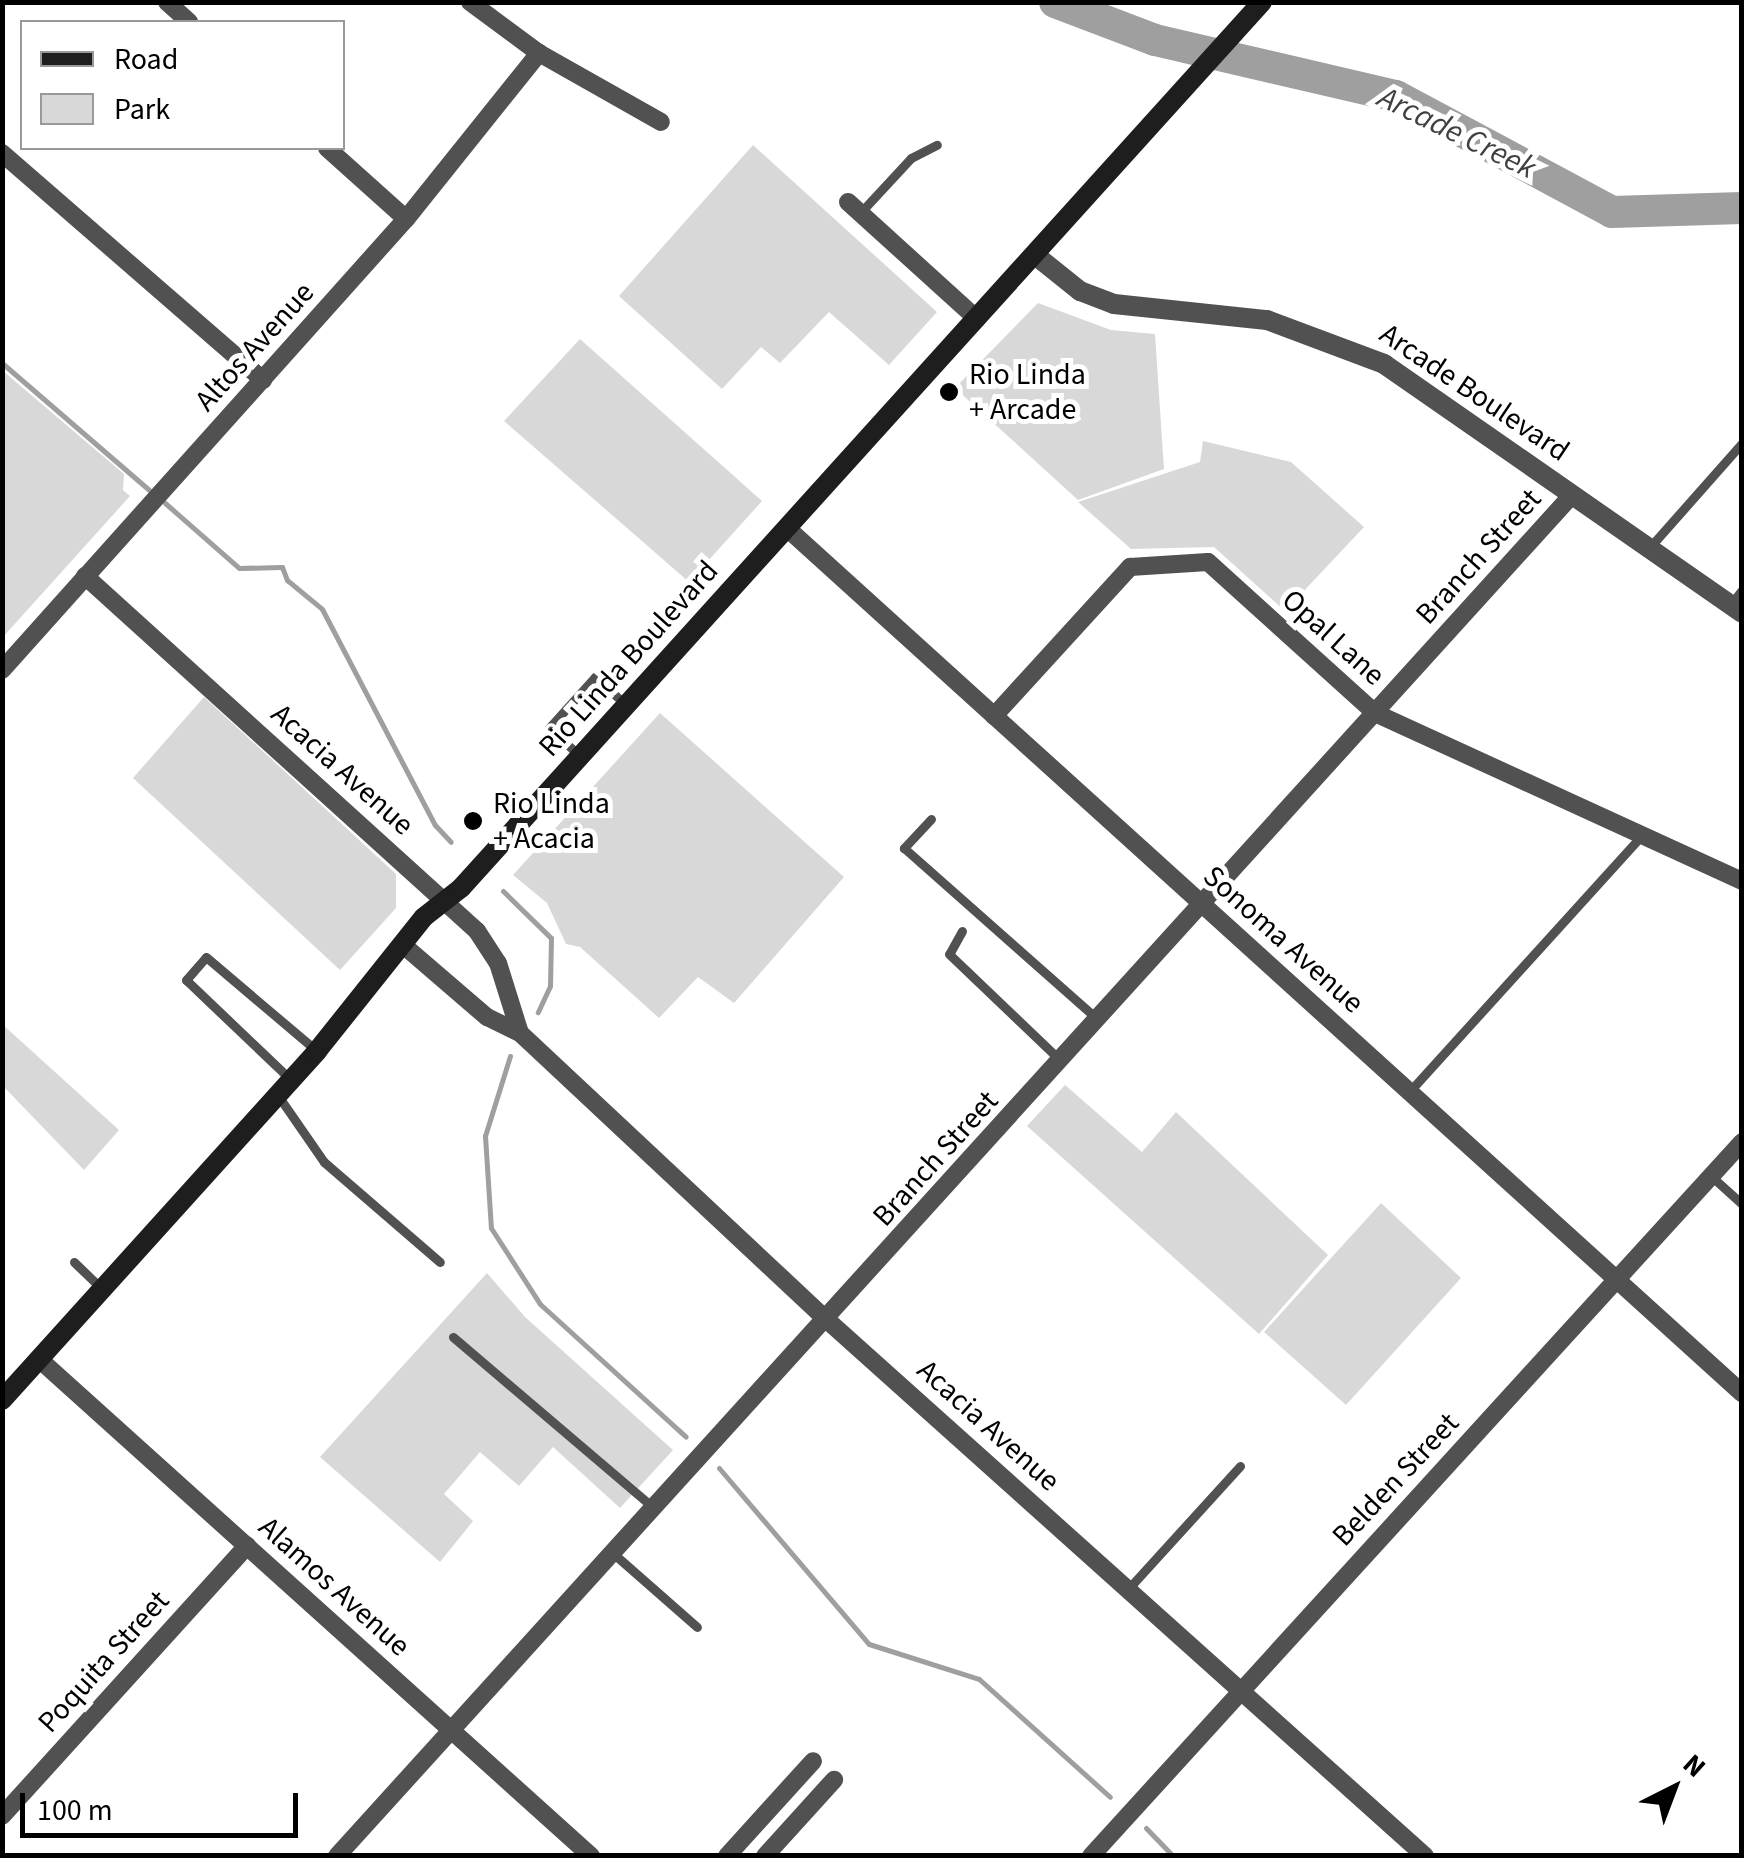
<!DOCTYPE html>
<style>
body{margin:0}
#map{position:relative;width:1744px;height:1858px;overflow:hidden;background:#fff;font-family:"Source Sans 3",sans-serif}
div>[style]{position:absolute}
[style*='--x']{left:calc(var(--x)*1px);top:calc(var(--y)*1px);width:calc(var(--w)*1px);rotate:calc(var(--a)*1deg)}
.green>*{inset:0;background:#d8d8d8}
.stream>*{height:5px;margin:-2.5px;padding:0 2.5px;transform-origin:2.5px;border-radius:2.5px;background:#9f9f9f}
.river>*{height:32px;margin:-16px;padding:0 16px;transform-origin:16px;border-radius:16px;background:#9f9f9f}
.service>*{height:9px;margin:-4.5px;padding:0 4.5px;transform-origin:4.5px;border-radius:4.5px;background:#515151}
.minor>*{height:18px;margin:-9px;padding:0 9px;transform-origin:9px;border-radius:9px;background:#515151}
.tertiary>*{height:20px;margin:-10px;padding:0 10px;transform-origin:10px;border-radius:10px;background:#515151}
.secondary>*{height:20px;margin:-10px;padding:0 10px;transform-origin:10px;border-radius:10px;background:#1e1e1e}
.dots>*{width:28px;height:28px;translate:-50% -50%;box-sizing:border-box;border:5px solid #fff;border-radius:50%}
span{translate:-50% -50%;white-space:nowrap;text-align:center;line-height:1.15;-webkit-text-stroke:10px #fff;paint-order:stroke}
.street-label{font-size:30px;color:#000}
.poi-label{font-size:30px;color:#000}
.left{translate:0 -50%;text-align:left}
.water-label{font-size:32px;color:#404040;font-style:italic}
.frame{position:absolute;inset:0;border:5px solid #000;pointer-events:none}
.legend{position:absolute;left:20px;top:20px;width:325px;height:130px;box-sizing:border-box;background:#fff;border:2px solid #999;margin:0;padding:12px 18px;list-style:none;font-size:30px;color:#000}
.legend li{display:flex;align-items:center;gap:20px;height:50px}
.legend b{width:50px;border:2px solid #999}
.north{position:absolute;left:1624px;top:1738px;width:100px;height:100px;-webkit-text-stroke:8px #fff;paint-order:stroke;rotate:42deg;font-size:28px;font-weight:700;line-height:40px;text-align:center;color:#000}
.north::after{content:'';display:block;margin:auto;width:35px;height:45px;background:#000;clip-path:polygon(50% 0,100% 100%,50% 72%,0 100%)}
.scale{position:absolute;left:20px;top:1793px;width:278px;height:45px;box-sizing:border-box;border:5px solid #000;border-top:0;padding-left:12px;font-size:30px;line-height:35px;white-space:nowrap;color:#000;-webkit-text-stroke:8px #fff;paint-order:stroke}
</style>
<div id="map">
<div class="green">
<i style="clip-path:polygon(753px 145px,937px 312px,889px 365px,829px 312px,780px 363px,761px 347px,722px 389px,619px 296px)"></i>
<i style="clip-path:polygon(1038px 303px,1111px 330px,1155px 334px,1164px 469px,1078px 500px,955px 388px)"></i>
<i style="clip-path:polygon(580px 339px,762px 501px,689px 582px,504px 421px)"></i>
<i style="clip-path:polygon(3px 371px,124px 474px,123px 490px,130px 496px,3px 637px)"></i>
<i style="clip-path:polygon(1203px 441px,1291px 462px,1364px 527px,1285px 611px,1214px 547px,1131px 549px,1078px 502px,1200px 462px)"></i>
<i style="clip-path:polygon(204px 697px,396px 874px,396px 908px,340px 970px,133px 778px)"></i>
<i style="clip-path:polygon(660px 713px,844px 877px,734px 1003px,698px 977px,659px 1018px,580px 947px,566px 944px,547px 903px,513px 875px)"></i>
<i style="clip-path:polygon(2px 1024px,119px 1130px,84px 1170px,3px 1086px)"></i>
<i style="clip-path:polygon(1065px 1085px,1142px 1152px,1176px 1112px,1328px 1255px,1259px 1334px,1027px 1126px)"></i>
<i style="clip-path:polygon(1381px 1203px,1461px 1278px,1346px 1405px,1264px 1332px)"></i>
<i style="clip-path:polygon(487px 1273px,525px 1317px,673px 1450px,620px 1508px,553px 1447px,519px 1486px,480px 1452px,444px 1494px,473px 1521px,440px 1562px,320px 1457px)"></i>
</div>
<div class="stream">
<i style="--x:2;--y:363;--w:194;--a:40.8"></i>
<i style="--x:165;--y:503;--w:98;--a:41.3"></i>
<i style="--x:239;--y:568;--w:43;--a:-1.3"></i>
<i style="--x:282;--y:567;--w:14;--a:69"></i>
<i style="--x:287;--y:580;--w:45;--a:39.6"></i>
<i style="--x:322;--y:609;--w:244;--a:62.4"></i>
<i style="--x:435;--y:825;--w:23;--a:47"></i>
<i style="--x:503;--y:891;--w:67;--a:44.4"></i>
<i style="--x:551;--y:938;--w:48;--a:91.2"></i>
<i style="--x:550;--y:986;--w:29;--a:115"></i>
<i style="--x:510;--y:1056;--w:84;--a:107.4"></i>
<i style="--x:485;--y:1136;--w:92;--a:86.3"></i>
<i style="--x:491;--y:1228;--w:90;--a:57.2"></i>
<i style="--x:540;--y:1304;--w:197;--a:42.3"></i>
<i style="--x:719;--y:1468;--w:231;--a:49.6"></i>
<i style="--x:869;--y:1644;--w:115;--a:17.7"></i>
<i style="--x:979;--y:1679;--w:176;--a:42"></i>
<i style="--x:1146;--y:1828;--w:39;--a:46"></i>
</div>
<div class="river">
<i style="--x:1055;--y:2;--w:107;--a:20.8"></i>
<i style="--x:1155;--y:40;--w:247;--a:13.1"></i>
<i style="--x:1396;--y:96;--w:245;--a:28.2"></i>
<i style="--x:1612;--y:212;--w:130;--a:-1.8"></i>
</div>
<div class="service">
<i style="--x:860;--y:213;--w:75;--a:-47.2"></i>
<i style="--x:911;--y:158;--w:29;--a:-27"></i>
<i style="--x:1650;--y:547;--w:139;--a:-48.5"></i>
<i style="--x:1731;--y:604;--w:18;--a:-52"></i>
<i style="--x:579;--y:755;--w:40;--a:-138"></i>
<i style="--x:549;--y:728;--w:69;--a:-48"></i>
<i style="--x:595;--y:677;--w:40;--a:42"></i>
<i style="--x:931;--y:819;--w:40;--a:133"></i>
<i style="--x:904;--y:848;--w:256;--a:41.5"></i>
<i style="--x:962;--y:931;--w:26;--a:119"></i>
<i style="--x:949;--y:954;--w:152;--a:43.7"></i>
<i style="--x:289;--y:1078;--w:142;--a:-136.4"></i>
<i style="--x:186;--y:980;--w:30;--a:-49"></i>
<i style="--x:206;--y:957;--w:145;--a:40.3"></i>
<i style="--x:1409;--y:1092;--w:347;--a:-47.8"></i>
<i style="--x:279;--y:1097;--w:79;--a:55.3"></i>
<i style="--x:324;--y:1162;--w:153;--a:40.8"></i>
<i style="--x:1711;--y:1176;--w:42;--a:42.1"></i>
<i style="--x:74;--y:1262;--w:36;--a:44"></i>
<i style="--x:453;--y:1337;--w:262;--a:40.4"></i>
<i style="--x:615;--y:1555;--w:109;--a:41.3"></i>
<i style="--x:1129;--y:1588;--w:165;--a:-47.7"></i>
</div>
<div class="minor">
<i style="--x:167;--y:2;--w:30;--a:42"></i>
<i style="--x:470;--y:2;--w:86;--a:36.5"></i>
<i style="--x:539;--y:53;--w:140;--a:29.5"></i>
<i style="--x:327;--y:148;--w:106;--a:41.9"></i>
<i style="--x:2;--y:153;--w:346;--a:41"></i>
<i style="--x:848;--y:202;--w:174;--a:42.2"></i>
<i style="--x:788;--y:529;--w:1287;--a:42.17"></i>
<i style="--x:85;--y:576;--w:529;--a:42.16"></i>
<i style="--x:477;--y:931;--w:38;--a:57"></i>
<i style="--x:498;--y:963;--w:73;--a:72.6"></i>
<i style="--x:2;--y:670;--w:605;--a:-48.15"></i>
<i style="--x:406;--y:219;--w:213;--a:-51.3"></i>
<i style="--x:994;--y:716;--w:202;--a:-47.6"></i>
<i style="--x:1130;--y:567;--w:78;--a:-3.7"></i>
<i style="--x:1208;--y:562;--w:225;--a:42.1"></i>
<i style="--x:1375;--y:713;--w:404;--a:24.6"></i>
<i style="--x:402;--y:944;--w:112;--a:40.7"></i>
<i style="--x:487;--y:1017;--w:37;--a:26"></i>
<i style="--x:520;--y:1033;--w:420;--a:43.1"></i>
<i style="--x:827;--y:1320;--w:803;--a:41.87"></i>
<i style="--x:39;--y:1359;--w:743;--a:42"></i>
<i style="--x:2;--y:1816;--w:365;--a:-47.8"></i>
<i style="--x:337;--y:1856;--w:1838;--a:-47.78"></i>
<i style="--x:727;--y:1856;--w:128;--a:-47.8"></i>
<i style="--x:765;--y:1856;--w:103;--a:-47.8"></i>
<i style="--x:1091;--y:1856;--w:966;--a:-47.64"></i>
</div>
<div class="tertiary">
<i style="--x:1035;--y:255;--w:58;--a:38.7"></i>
<i style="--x:1080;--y:291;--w:36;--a:21"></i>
<i style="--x:1114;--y:304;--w:154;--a:6"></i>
<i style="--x:1267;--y:320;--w:125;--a:20.6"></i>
<i style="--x:1384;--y:364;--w:436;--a:34.8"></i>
</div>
<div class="secondary">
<i style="--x:2;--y:1400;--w:470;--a:-47.9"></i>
<i style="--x:317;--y:1051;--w:171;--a:-51.4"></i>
<i style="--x:424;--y:917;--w:47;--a:-38.1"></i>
<i style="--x:461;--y:888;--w:1194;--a:-47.88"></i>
</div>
<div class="dots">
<i style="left:949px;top:392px;background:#000"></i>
<i style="left:473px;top:821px;background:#000"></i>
</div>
<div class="street-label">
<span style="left:255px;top:347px;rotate:-48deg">Altos Avenue</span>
<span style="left:1474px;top:393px;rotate:34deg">Arcade Boulevard</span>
<span style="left:1479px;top:557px;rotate:-48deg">Branch Street</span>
<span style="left:1333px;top:638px;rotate:42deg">Opal Lane</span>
<span style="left:629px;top:659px;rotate:-48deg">Rio Linda Boulevard</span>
<span style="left:342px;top:770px;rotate:42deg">Acacia Avenue</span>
<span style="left:1283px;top:940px;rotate:42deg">Sonoma Avenue</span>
<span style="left:936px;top:1159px;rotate:-48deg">Branch Street</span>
<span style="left:988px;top:1426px;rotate:42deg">Acacia Avenue</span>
<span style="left:1396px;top:1480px;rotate:-47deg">Belden Street</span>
<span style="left:334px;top:1587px;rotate:42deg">Alamos Avenue</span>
<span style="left:104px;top:1662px;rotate:-48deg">Poquita Street</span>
</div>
<div class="poi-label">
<span class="left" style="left:969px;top:392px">Rio Linda<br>+ Arcade</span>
<span class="left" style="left:493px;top:821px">Rio Linda<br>+ Acacia</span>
</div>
<div class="water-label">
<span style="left:1457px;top:133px;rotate:26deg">Arcade Creek</span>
</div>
<div class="frame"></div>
<ul class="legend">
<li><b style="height:12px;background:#1e1e1e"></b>Road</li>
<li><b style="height:28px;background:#d8d8d8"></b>Park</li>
</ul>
<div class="north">N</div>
<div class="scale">100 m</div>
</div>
